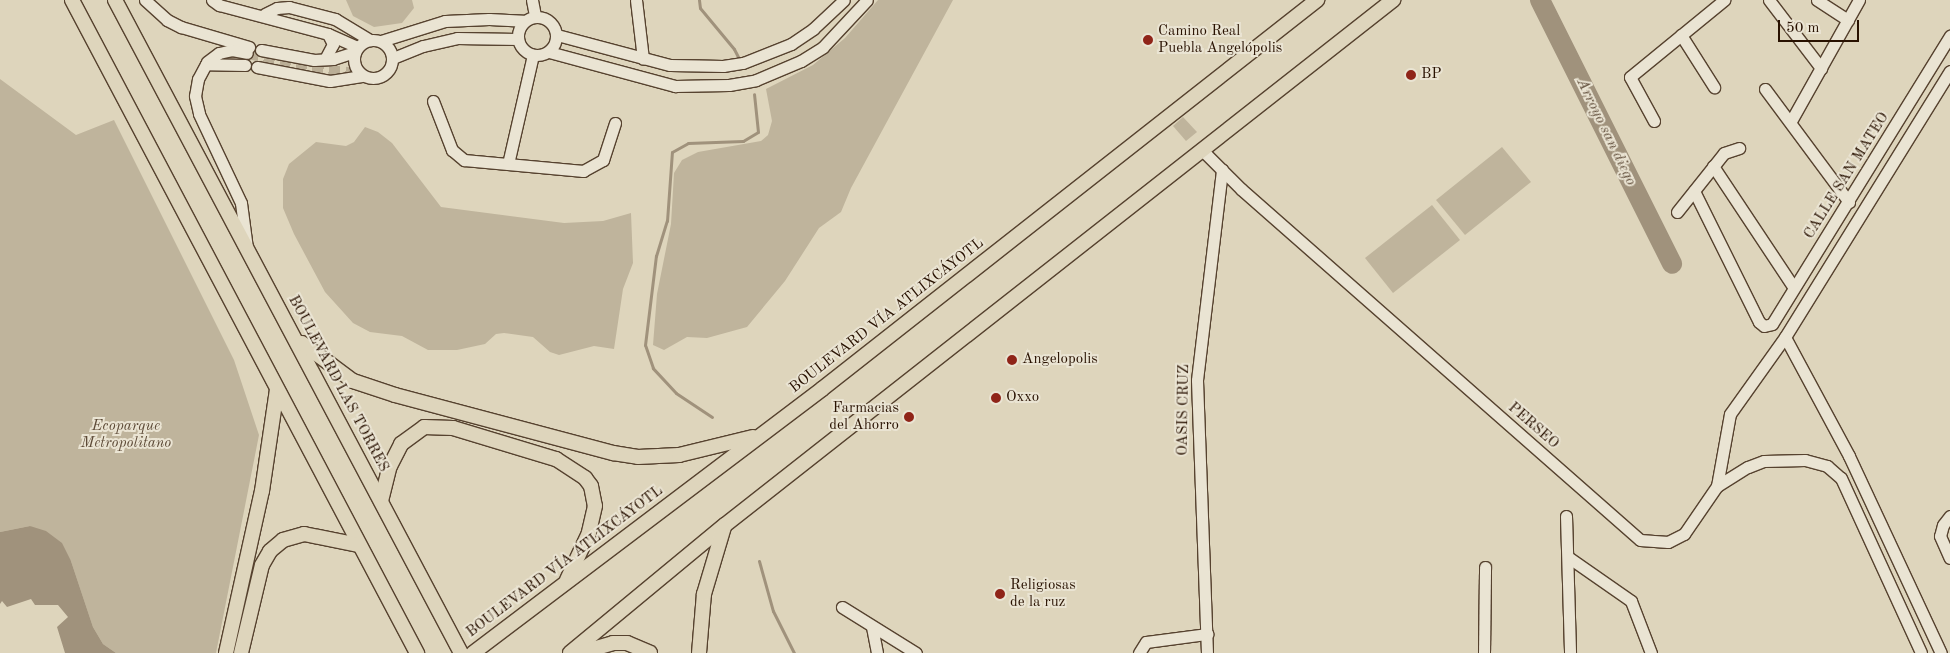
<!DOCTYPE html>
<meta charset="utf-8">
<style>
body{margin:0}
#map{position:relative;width:1950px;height:653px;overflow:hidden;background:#ded5bc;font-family:"Old Standard TT",serif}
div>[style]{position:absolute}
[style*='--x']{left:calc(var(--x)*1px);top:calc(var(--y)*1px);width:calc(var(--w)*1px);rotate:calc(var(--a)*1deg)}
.green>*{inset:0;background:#bfb49c}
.water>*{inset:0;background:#a0927c}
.stream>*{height:3px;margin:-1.5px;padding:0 1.5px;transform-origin:1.5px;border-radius:1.5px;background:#a0927c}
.river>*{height:20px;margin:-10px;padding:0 10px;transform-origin:10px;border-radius:10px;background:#a0927c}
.minor-tunnel>*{height:11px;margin-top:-5.5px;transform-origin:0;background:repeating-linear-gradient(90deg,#baae96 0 11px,transparent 0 16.5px)}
.roads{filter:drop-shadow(1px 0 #56422f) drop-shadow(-1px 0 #56422f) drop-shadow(0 1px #56422f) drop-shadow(0 -1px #56422f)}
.minor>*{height:11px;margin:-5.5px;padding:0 5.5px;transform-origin:5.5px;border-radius:5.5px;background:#eae4d3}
.minor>.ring{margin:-5.5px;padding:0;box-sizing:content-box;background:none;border:11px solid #eae4d3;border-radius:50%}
.major>*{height:14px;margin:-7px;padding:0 7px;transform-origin:7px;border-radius:7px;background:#ded5bc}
.dots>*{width:14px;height:14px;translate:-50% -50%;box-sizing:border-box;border:2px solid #eae4d3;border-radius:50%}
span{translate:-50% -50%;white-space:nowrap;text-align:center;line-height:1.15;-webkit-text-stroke:4px #eae4d3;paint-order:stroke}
.poi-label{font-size:15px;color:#281100}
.left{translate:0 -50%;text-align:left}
.right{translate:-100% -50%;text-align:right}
.street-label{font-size:15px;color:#281100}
.park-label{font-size:15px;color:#5d4a37;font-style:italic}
.water-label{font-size:16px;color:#5e4b38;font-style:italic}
.scale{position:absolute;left:1778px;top:20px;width:81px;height:22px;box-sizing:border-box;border:2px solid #281100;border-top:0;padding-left:6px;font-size:15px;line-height:18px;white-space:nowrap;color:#281100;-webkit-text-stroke:4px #eae4d3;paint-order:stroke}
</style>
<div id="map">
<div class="green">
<i style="clip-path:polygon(346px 0,412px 0,414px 8px,402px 23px,374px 27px,353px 16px)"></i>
<i style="clip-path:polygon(878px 0,953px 0,851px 188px,841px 212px,819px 228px,785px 281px,747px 327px,707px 338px,687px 337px,664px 350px,653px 345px,657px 294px,671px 224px,674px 173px,682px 160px,698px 152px,761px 141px,768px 135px,772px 121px,766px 89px,813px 65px,845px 38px)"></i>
<i style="clip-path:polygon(0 79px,76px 135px,114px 120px,234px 360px,259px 435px,216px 653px,116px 653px,103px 644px,93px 627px,71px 561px,30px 526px,0 532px)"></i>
<i style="clip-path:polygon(1183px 117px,1197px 132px,1186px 141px,1173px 126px)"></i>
<i style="clip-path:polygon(365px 127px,378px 132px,392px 143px,441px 207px,564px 223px,603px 221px,631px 213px,633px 263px,623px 289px,614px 349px,594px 346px,559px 355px,550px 352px,533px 337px,504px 333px,496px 334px,485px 344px,457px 350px,428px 350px,402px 336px,370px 332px,353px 323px,325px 292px,294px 234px,283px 208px,283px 179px,289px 164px,316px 142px,346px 146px,354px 142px)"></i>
<i style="clip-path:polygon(1502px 147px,1531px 182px,1465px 235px,1436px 200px)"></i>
<i style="clip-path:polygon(1432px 205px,1460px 240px,1393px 293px,1365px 258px)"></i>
</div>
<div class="water">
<i style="clip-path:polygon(30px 526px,46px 531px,62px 543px,71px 561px,93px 627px,103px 644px,116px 653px,65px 653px,57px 627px,68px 617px,58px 605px,35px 605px,31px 599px,7px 607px,2px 601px,0 604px,0 532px)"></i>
</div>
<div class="stream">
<i style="--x:699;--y:0;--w:8;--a:83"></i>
<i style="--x:700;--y:8;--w:53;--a:50.3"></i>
<i style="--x:734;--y:49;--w:11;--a:63"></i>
<i style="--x:712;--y:417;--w:43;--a:-146.3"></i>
<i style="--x:676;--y:393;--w:34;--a:-133"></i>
<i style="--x:653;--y:368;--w:24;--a:-109"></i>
<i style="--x:645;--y:345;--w:90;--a:-83"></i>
<i style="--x:656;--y:256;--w:37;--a:-73"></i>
<i style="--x:667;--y:221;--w:69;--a:-85.9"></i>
<i style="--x:672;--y:152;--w:18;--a:-29"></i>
<i style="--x:688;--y:143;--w:55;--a:-2.1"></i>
<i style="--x:743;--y:141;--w:17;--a:-31"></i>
<i style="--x:758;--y:132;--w:38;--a:-96"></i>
<i style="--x:759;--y:561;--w:52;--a:74.4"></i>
<i style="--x:773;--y:611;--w:47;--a:63.4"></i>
</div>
<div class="river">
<i style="--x:1540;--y:0;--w:295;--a:63.4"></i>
</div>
<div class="minor-tunnel">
<i style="--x:248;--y:53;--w:83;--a:11.9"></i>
<i style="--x:329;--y:70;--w:30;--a:6"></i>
</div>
<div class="roads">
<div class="minor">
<i style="--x:145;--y:0;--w:30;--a:42"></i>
<i style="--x:167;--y:20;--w:16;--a:27"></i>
<i style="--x:181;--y:27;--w:71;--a:16.4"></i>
<i style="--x:212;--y:0;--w:9;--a:36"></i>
<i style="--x:219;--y:5;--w:113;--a:14.9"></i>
<i style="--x:328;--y:34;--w:32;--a:24"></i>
<i style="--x:532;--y:0;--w:16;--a:79"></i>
<i style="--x:636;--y:0;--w:59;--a:83.2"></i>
<i style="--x:1769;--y:0;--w:86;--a:52.6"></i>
<i style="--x:1817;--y:0;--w:37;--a:33"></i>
<i style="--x:265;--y:14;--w:13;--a:-27"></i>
<i style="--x:277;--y:8;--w:12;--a:-5"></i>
<i style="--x:289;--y:7;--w:48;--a:14.6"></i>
<i style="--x:335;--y:19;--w:41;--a:31"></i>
<i class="ring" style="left:518px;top:17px;width:27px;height:27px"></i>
<i style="--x:557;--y:35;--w:117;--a:14.9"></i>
<i style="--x:670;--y:65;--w:53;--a:1.1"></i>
<i style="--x:723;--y:66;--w:20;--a:-9"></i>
<i style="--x:743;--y:63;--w:52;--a:-21.6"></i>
<i style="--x:791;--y:44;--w:27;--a:-34"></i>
<i style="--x:813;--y:29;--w:42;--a:-43.1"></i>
<i style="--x:1681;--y:35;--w:62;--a:57.6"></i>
<i class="ring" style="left:354px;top:40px;width:27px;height:27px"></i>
<i style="--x:381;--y:41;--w:67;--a:-17.4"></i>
<i style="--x:445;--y:21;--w:44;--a:-2.6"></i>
<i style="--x:489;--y:19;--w:34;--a:3"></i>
<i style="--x:261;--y:50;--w:54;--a:10.7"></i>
<i style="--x:314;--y:60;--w:19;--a:-3"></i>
<i style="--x:333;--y:59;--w:23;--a:-18"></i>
<i style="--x:549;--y:52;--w:131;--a:15.1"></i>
<i style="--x:675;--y:86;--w:54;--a:-1.1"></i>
<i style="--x:729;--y:85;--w:27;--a:-10"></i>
<i style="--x:756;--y:80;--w:49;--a:-22.9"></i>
<i style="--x:801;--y:61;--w:26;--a:-32"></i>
<i style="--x:823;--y:47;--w:64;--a:-46.9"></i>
<i style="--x:393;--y:58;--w:32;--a:-22"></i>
<i style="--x:423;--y:46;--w:35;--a:-13"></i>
<i style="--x:457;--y:38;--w:61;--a:0.9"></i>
<i style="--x:325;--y:59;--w:17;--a:-62"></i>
<i style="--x:333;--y:44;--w:11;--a:-117"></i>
<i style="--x:207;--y:62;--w:15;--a:-37"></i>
<i style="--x:219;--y:53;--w:13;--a:-13"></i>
<i style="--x:232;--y:50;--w:15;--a:11"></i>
<i style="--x:245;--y:65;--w:39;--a:-179"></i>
<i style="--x:206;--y:64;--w:17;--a:118"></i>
<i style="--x:198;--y:79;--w:17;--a:100"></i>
<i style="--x:195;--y:96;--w:18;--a:77"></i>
<i style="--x:199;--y:114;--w:98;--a:64.7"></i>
<i style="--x:241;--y:203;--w:45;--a:82.4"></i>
<i style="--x:257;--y:67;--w:74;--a:10.9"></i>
<i style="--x:330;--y:81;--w:32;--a:-9"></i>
<i style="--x:1765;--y:89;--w:141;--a:53.4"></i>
<i style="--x:433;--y:101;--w:53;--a:68.8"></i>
<i style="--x:452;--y:150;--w:16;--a:40"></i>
<i style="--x:464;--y:160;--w:120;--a:5.3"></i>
<i style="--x:583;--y:171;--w:23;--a:-29"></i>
<i style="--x:603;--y:160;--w:39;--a:-72"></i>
<i style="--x:1654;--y:121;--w:50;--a:-118.6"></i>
<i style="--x:1630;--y:77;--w:122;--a:-39.3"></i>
<i style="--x:1791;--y:121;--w:139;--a:-60.7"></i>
<i style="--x:1204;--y:152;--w:52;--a:45"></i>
<i style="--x:1241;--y:189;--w:531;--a:41.34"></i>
<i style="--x:1640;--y:540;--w:28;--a:4"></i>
<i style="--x:1668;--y:542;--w:18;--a:-27"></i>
<i style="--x:1684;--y:534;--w:58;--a:-55.5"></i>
<i style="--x:1717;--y:486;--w:73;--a:-79.8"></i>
<i style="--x:1730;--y:414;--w:95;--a:-54.5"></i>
<i style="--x:1785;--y:337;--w:313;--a:-58.2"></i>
<i style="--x:508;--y:164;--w:112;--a:-77.1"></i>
<i style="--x:1713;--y:166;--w:146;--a:56.4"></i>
<i style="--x:1694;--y:191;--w:146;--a:63.6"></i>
<i style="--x:1759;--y:322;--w:6;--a:39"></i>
<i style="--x:1764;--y:326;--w:8;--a:-14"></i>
<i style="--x:1772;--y:324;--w:339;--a:-58.3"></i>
<i style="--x:1677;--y:212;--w:75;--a:-51.5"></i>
<i style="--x:1724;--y:153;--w:16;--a:-18"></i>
<i style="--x:1785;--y:337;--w:135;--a:61.7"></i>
<i style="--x:1849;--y:456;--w:217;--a:65"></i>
<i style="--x:1717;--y:486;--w:36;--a:-32"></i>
<i style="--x:1748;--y:467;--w:17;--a:-21"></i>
<i style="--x:1764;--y:461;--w:41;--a:-1.4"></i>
<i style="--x:1805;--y:460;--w:23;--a:15"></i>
<i style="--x:1827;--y:466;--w:18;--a:41"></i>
<i style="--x:1841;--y:478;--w:192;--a:65.4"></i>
<i style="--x:1566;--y:516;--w:137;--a:88.3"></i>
<i style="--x:1950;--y:516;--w:11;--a:128"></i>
<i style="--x:1943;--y:525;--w:11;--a:105"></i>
<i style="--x:1940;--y:536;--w:24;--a:66"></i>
<i style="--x:1568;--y:557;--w:77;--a:34.9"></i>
<i style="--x:1631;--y:601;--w:56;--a:69"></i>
<i style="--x:842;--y:607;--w:87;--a:31.9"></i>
<i style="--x:872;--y:627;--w:26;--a:79"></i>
<i style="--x:1139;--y:653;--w:13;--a:-58"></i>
<i style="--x:1146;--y:642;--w:62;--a:-7.5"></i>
<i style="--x:1207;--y:653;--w:273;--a:-92.1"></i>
<i style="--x:1197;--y:380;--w:212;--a:-83.2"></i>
<i style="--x:1484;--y:653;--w:86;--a:-89.3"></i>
</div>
<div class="major">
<i style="--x:72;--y:0;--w:739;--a:62.15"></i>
<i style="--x:115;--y:0;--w:739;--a:62.08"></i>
<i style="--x:302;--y:343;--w:64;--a:36.7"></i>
<i style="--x:353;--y:381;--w:44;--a:18.4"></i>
<i style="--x:395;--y:395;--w:226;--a:14.9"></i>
<i style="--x:613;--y:453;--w:25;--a:9"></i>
<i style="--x:638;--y:457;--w:41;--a:-2.8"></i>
<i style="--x:679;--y:455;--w:76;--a:-13.7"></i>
<i style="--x:381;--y:501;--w:36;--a:-76"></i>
<i style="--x:390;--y:466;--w:25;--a:-63"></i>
<i style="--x:401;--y:444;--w:29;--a:-36"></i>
<i style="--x:424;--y:427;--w:29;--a:2"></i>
<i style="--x:453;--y:428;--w:108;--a:16.8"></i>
<i style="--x:556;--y:459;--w:35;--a:33"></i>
<i style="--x:585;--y:478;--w:10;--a:53"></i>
<i style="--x:591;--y:486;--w:20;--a:79"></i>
<i style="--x:595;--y:506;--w:28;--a:103"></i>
<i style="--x:589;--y:533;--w:52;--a:115.1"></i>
<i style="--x:226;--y:653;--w:166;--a:-77.5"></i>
<i style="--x:262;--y:491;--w:103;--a:-81.6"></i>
<i style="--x:241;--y:653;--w:90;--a:-76.6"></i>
<i style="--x:262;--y:565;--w:16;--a:-60"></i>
<i style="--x:270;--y:551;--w:17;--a:-40"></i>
<i style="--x:283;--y:540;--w:22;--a:-16"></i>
<i style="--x:304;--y:534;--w:55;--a:11.5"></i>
<i style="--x:473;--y:653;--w:438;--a:-37.1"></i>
<i style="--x:822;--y:389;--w:630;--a:-38.16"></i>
<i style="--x:570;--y:653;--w:201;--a:-39.6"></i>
<i style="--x:725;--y:525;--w:850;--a:-38.16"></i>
<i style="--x:579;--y:653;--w:35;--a:-16"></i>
<i style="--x:613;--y:643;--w:14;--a:0"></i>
<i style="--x:627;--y:643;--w:25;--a:23"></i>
<i style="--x:699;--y:653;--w:59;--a:-85.2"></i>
<i style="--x:704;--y:594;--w:70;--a:-73.4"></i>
</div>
</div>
<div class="dots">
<i style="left:1148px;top:40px;background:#8f2418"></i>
<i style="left:1411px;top:75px;background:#8f2418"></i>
<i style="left:1012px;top:360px;background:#8f2418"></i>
<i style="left:996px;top:398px;background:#8f2418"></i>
<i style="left:909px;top:417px;background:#8f2418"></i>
<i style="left:1000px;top:594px;background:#8f2418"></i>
</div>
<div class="poi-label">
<span class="left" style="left:1158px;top:40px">Camino Real<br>Puebla Angelópolis</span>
<span class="left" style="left:1421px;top:75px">BP</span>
<span class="left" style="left:1022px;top:360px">Angelopolis</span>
<span class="left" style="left:1006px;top:398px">Oxxo</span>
<span class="right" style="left:899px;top:417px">Farmacias<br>del Ahorro</span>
<span class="left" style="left:1010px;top:594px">Religiosas<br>de la ruz</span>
</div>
<div class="street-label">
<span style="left:1847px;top:176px;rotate:-58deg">CALLE SAN MATEO</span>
<span style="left:887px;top:316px;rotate:-38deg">BOULEVARD VÍA ATLIXCÁYOTL</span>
<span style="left:338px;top:384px;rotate:62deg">BOULEVARD LAS TORRES</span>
<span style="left:1184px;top:410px;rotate:-89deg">OASIS CRUZ</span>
<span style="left:1533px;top:426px;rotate:41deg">PERSEO</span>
<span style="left:565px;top:562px;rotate:-37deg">BOULEVARD VÍA ATLIXCÁYOTL</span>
</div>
<div class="park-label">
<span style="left:126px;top:435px">Ecoparque<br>Metropolitano</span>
</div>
<div class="water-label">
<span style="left:1606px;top:132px;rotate:64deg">Arroyo san diego</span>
</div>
<div class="scale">50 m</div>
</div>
